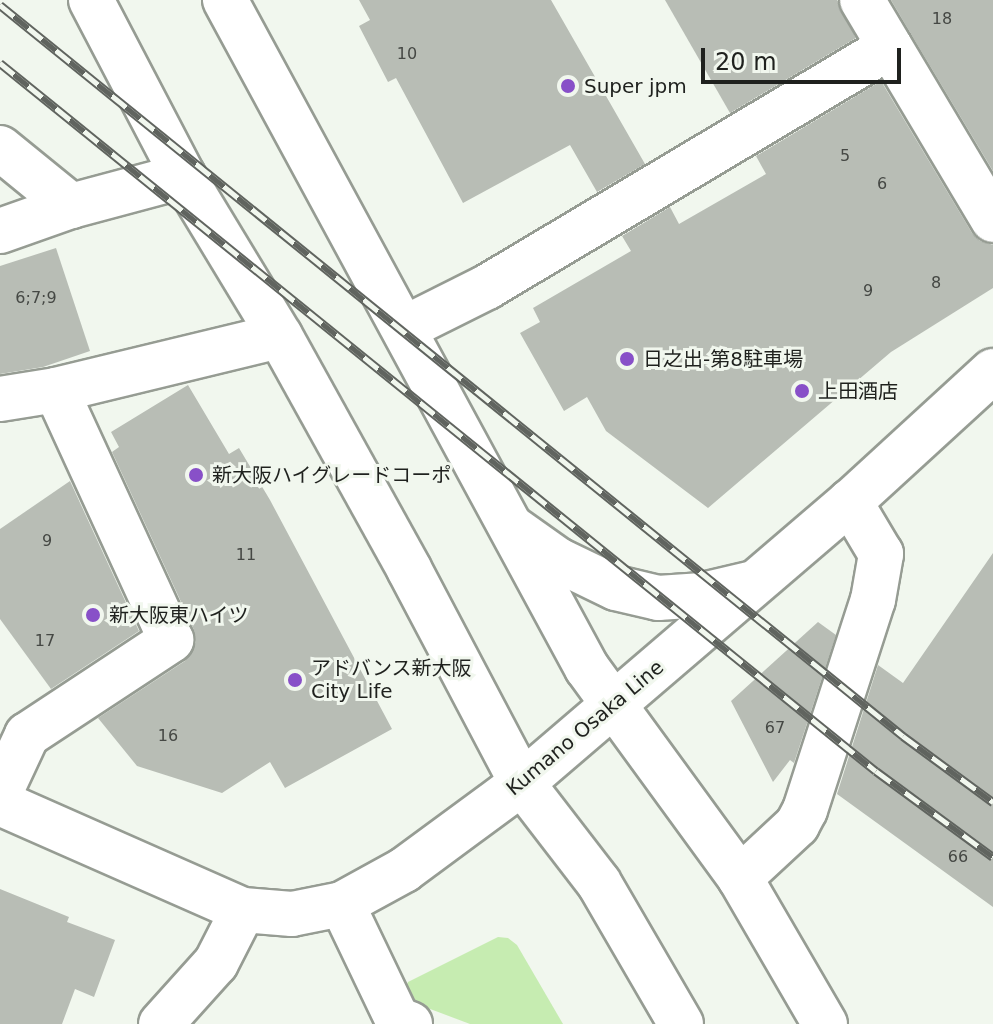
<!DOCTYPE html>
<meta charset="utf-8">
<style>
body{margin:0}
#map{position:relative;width:993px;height:1024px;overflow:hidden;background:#f1f7ee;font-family:"DejaVu Sans","Noto Sans JP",sans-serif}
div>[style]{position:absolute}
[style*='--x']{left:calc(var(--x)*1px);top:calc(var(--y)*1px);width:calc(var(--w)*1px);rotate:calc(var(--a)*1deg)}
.green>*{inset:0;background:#c6ecb1}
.building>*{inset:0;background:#b8bdb5}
.roads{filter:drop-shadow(2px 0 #969c93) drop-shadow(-2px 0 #969c93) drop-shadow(0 2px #969c93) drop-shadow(0 -2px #969c93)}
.street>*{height:44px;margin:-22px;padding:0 22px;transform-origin:22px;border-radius:22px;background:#fff}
.secondary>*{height:44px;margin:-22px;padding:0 22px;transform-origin:22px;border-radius:22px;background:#fff}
.rail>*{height:9px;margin-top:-4.5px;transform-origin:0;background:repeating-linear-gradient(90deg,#f1f7ee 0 18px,#60645f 0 36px);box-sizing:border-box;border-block:2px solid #60645f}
.dots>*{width:22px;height:22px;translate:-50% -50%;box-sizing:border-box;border:4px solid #f1f7ee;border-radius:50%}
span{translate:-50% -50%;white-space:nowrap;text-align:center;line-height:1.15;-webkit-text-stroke:6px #f1f7ee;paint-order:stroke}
.number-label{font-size:16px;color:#454844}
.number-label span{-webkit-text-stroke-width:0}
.poi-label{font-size:20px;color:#1f211e}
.left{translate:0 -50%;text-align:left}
.street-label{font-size:20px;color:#1f211e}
.scale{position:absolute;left:701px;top:48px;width:200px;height:36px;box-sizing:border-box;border:4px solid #1f211e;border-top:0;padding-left:10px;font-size:24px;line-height:28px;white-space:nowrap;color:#1f211e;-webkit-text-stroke:6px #f1f7ee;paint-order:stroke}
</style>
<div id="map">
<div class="green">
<i style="clip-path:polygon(498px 937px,508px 938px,517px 945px,563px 1024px,470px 1024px,409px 1001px,404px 990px,408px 982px)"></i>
</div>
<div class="building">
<i style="clip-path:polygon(359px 0,551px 0,645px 164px,597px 192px,570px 145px,463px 203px,396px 78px,388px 82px,359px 26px,370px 20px)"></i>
<i style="clip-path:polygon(665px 0,837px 0,856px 38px,730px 113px)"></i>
<i style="clip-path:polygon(891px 0,993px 0,993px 171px,911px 34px)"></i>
<i style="clip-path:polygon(881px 81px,972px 233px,980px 241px,993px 245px,993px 288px,891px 352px,708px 508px,606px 431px,587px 397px,564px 411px,520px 333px,540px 322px,533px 308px,631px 251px,622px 236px,670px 207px,679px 224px,766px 174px,756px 156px)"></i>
<i style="clip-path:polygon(56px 248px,90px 351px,43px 367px,0 374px,0 266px)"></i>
<i style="clip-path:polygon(188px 385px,229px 454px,239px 448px,270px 500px,392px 729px,285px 788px,270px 762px,222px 793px,137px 766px,98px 718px,185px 661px,196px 642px,194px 630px,112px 452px,119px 447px,111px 432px)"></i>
<i style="clip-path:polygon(70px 481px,139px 631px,51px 689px,0 619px,0 529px)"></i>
<i style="clip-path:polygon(993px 553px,993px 907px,837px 794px,878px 665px,903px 683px)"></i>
<i style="clip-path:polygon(818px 622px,836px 635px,794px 763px,790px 760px,773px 782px,731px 701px)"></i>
<i style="clip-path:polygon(0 889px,69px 917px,67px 922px,115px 940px,94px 997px,75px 989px,62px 1024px,0 1024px)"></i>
</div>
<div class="roads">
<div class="street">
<i style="--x:862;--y:0;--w:256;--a:59.2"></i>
<i style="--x:0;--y:148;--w:92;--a:39.2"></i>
<i style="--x:71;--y:206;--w:116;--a:-15"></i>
<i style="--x:0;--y:231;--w:75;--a:-19.4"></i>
<i style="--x:405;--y:328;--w:92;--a:-26.6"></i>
<i style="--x:487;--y:287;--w:469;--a:-30.8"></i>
<i style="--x:0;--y:399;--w:57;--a:-9.1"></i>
<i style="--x:56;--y:390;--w:230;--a:-13.6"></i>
<i style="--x:0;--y:793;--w:64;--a:-65"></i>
<i style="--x:27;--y:735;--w:173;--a:-33.4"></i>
<i style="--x:171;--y:640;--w:275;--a:-114.7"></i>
<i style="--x:740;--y:878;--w:78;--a:-42.9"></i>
<i style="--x:797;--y:825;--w:17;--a:-62"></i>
<i style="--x:805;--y:810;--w:221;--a:-72.1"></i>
<i style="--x:873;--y:600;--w:47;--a:-80.1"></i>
<i style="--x:881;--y:554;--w:61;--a:-120.8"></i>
<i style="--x:342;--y:904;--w:127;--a:64.4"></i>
<i style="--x:397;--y:1019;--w:14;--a:21"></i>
</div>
<div class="secondary">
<i style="--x:91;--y:0;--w:199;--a:62.4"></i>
<i style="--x:183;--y:176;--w:187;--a:58.8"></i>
<i style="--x:280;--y:336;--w:266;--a:61"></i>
<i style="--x:409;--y:569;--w:242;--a:62.2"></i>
<i style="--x:522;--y:783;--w:126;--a:52.4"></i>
<i style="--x:599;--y:883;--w:163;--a:59.8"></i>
<i style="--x:225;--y:0;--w:760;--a:61.55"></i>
<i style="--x:587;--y:668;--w:260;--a:53.9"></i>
<i style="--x:740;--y:878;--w:169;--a:59.8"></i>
<i style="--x:514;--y:529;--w:54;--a:35.2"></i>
<i style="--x:558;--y:560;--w:64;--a:25.8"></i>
<i style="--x:616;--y:588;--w:43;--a:13.4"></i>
<i style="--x:658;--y:598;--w:45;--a:-3.8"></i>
<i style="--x:703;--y:595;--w:48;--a:-13.2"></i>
<i style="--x:0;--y:803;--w:266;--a:23.8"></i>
<i style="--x:243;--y:910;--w:49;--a:4.7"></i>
<i style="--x:292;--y:914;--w:51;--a:-11.3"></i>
<i style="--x:342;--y:904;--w:71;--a:-28.7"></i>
<i style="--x:404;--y:870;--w:147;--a:-36.4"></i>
<i style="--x:522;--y:783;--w:432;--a:-40.6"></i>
<i style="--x:850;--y:502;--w:194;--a:-42.5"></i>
<i style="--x:161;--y:1024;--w:82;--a:-48"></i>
<i style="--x:216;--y:963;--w:59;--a:-63"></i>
</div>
</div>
<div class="rail">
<i style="--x:0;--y:5;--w:1162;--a:38.99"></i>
<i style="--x:903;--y:736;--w:112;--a:36.3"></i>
<i style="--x:0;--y:63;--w:1126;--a:38.95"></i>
<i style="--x:876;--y:771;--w:145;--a:36.3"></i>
</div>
<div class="dots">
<i style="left:568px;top:86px;background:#8850c8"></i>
<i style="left:627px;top:359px;background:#8850c8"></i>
<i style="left:802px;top:391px;background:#8850c8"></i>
<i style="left:196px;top:475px;background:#8850c8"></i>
<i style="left:93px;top:615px;background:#8850c8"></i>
<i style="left:295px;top:680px;background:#8850c8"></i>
</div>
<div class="number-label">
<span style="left:942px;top:19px">18</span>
<span style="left:407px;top:54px">10</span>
<span style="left:845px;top:156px">5</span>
<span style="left:882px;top:184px">6</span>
<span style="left:936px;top:283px">8</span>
<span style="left:868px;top:291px">9</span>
<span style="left:36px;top:298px">6;7;9</span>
<span style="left:47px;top:541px">9</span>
<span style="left:246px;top:555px">11</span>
<span style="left:45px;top:641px">17</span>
<span style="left:775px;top:728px">67</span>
<span style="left:168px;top:736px">16</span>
<span style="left:958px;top:857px">66</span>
</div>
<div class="poi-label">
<span class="left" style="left:584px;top:86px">Super jpm</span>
<span class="left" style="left:643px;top:359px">日之出-第8駐車場</span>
<span class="left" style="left:818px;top:391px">上田酒店</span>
<span class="left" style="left:212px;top:475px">新大阪ハイグレードコーポ</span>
<span class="left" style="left:109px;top:615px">新大阪東ハイツ</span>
<span class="left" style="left:311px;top:680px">アドバンス新大阪<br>City Life</span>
</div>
<div class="street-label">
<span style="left:585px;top:728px;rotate:-40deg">Kumano Osaka Line</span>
</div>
<div class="scale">20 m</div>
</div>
